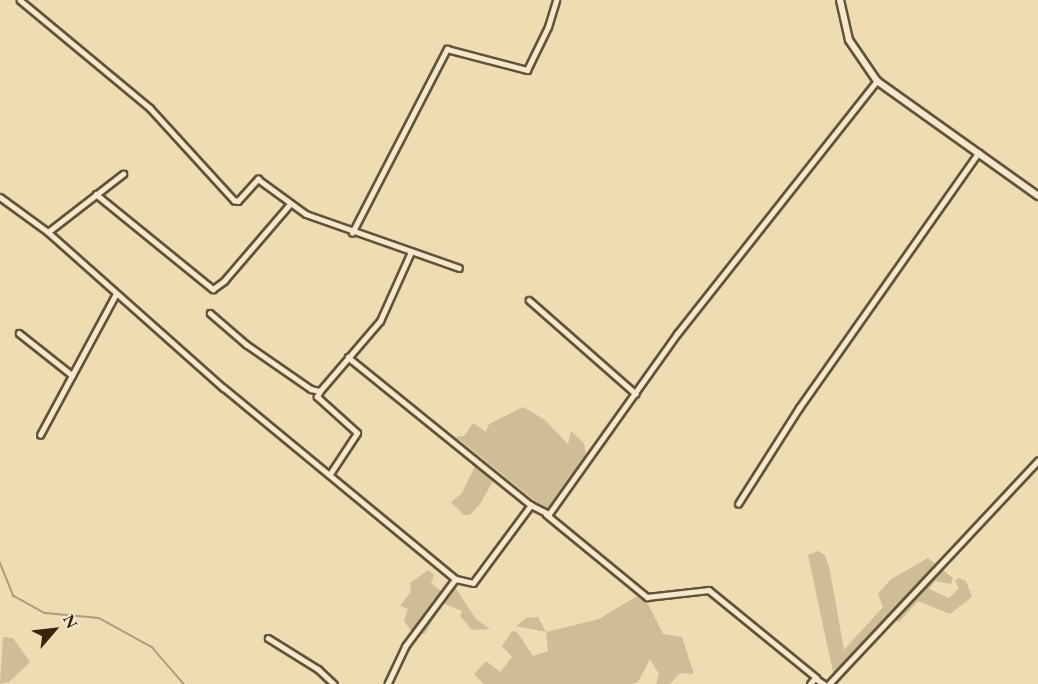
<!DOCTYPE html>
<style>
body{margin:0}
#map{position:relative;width:1038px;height:684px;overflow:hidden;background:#eedcb3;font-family:"EB Garamond",serif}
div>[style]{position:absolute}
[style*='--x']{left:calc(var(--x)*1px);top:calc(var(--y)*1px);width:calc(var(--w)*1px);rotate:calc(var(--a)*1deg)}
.green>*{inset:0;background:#cfbd97}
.stream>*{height:1.5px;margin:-0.75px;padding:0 0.75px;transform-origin:0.75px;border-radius:0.75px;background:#b09d7a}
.roads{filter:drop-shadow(2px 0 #655236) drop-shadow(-2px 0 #655236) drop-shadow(0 2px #655236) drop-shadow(0 -2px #655236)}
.street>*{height:4.5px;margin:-2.25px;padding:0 2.25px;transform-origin:2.25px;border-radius:2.25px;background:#f4e8ce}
.secondary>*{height:6px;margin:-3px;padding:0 3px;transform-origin:3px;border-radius:3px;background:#f4e8ce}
span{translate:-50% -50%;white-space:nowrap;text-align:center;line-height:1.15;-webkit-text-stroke:6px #f4e8ce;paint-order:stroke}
.north{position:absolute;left:24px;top:600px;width:60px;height:60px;-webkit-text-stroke:4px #f4e8ce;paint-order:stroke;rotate:62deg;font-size:16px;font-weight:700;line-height:24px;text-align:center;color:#37240c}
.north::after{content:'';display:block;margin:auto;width:21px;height:27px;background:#37240c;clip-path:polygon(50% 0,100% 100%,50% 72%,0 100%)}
</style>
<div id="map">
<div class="green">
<i style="clip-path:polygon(523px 407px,545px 420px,568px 444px,571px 431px,584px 443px,586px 457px,549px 512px,456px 437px,464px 436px,473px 423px,486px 432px,489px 424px)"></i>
<i style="clip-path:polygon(477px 462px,495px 478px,480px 504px,470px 515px,464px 515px,451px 502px,462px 493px)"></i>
<i style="clip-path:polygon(818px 551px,825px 555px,830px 571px,844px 650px,883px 607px,878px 594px,891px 579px,928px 558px,953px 578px,951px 584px,935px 581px,929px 589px,949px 598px,959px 588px,955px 581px,959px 578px,966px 581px,972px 597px,950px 614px,918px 601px,899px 622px,893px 619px,839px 678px,833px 672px,808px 555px)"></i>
<i style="clip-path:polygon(428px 570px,434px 575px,431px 583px,441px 591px,451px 581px,476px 619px,490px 629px,472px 630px,460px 616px,462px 611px,442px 603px,425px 634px,413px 633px,404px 621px,408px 609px,400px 606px,411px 591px,410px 583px)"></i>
<i style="clip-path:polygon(637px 596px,648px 604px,663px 634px,682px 637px,694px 674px,680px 673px,670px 684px,656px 684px,659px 674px,650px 659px,638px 682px,632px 684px,484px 684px,474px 674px,486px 661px,500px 672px,512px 657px,502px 646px,512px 631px,517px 632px,533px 656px,548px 651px,546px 632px,516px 626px,526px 618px,538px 617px,546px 632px,599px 619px)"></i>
<i style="clip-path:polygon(3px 637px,13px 638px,30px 662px,9px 682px,0 684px)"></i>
</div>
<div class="stream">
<i style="--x:0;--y:562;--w:37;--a:68"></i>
<i style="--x:14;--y:596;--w:35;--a:29"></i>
<i style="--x:45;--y:613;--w:54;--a:5.3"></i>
<i style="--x:99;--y:618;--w:60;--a:28.7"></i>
<i style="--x:152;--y:647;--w:49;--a:49.1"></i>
</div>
<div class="roads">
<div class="street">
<i style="--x:20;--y:0;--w:169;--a:39.7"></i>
<i style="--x:150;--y:108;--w:125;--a:47.6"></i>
<i style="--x:234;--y:200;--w:4;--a:14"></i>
<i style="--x:238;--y:201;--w:30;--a:-48"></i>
<i style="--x:258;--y:179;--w:59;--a:36.1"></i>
<i style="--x:306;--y:214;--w:162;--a:19.4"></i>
<i style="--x:96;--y:194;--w:151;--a:39.1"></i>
<i style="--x:213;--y:289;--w:14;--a:-36"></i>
<i style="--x:224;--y:281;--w:101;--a:-49.4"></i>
<i style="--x:0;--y:197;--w:59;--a:36.1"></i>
<i style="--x:48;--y:232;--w:235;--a:41.6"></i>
<i style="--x:224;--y:388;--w:301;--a:39.5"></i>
<i style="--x:456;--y:579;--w:84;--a:126.7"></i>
<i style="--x:406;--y:646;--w:42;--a:115.3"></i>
<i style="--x:48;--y:232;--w:95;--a:-37.7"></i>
<i style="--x:352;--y:233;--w:207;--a:-62.7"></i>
<i style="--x:447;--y:49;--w:83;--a:14.7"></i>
<i style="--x:527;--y:70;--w:48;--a:-64"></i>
<i style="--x:548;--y:27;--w:28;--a:-73"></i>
<i style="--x:529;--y:300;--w:142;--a:41.3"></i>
<i style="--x:210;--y:313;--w:48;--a:40.7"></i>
<i style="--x:246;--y:344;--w:79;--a:34.7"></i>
<i style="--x:311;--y:389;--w:9;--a:13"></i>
<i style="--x:19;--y:333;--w:68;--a:38.4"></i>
<i style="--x:348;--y:357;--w:235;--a:39"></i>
<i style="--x:531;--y:505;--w:20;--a:27"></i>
<i style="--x:549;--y:514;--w:221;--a:-54.6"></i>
<i style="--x:677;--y:334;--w:323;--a:-51.7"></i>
<i style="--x:40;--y:435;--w:160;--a:-61.7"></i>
<i style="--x:330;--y:474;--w:49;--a:-56.6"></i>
<i style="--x:357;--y:433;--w:54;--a:-138"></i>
<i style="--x:317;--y:397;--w:7;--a:-63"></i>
<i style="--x:320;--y:391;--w:92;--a:-49.4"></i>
<i style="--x:380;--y:321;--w:76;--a:-65.8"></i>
<i style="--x:738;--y:504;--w:114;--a:-57.6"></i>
<i style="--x:799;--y:408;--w:312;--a:-54.9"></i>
<i style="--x:546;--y:514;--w:131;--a:39.4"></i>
<i style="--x:647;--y:597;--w:62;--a:-6.4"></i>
<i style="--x:709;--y:590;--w:139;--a:39.2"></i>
<i style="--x:456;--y:579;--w:17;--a:13"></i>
<i style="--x:473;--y:583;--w:97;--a:-53.4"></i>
<i style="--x:268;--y:638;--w:59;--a:31.8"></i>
<i style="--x:318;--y:669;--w:22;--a:43"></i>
<i style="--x:810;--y:684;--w:8;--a:-50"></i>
<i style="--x:815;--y:678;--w:11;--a:34"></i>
<i style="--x:829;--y:684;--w:306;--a:-46.9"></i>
</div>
<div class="secondary">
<i style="--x:840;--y:0;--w:41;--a:77.3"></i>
<i style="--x:849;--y:40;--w:50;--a:55.7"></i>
<i style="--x:877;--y:81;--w:198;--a:35.5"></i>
</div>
</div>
<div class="north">N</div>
</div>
